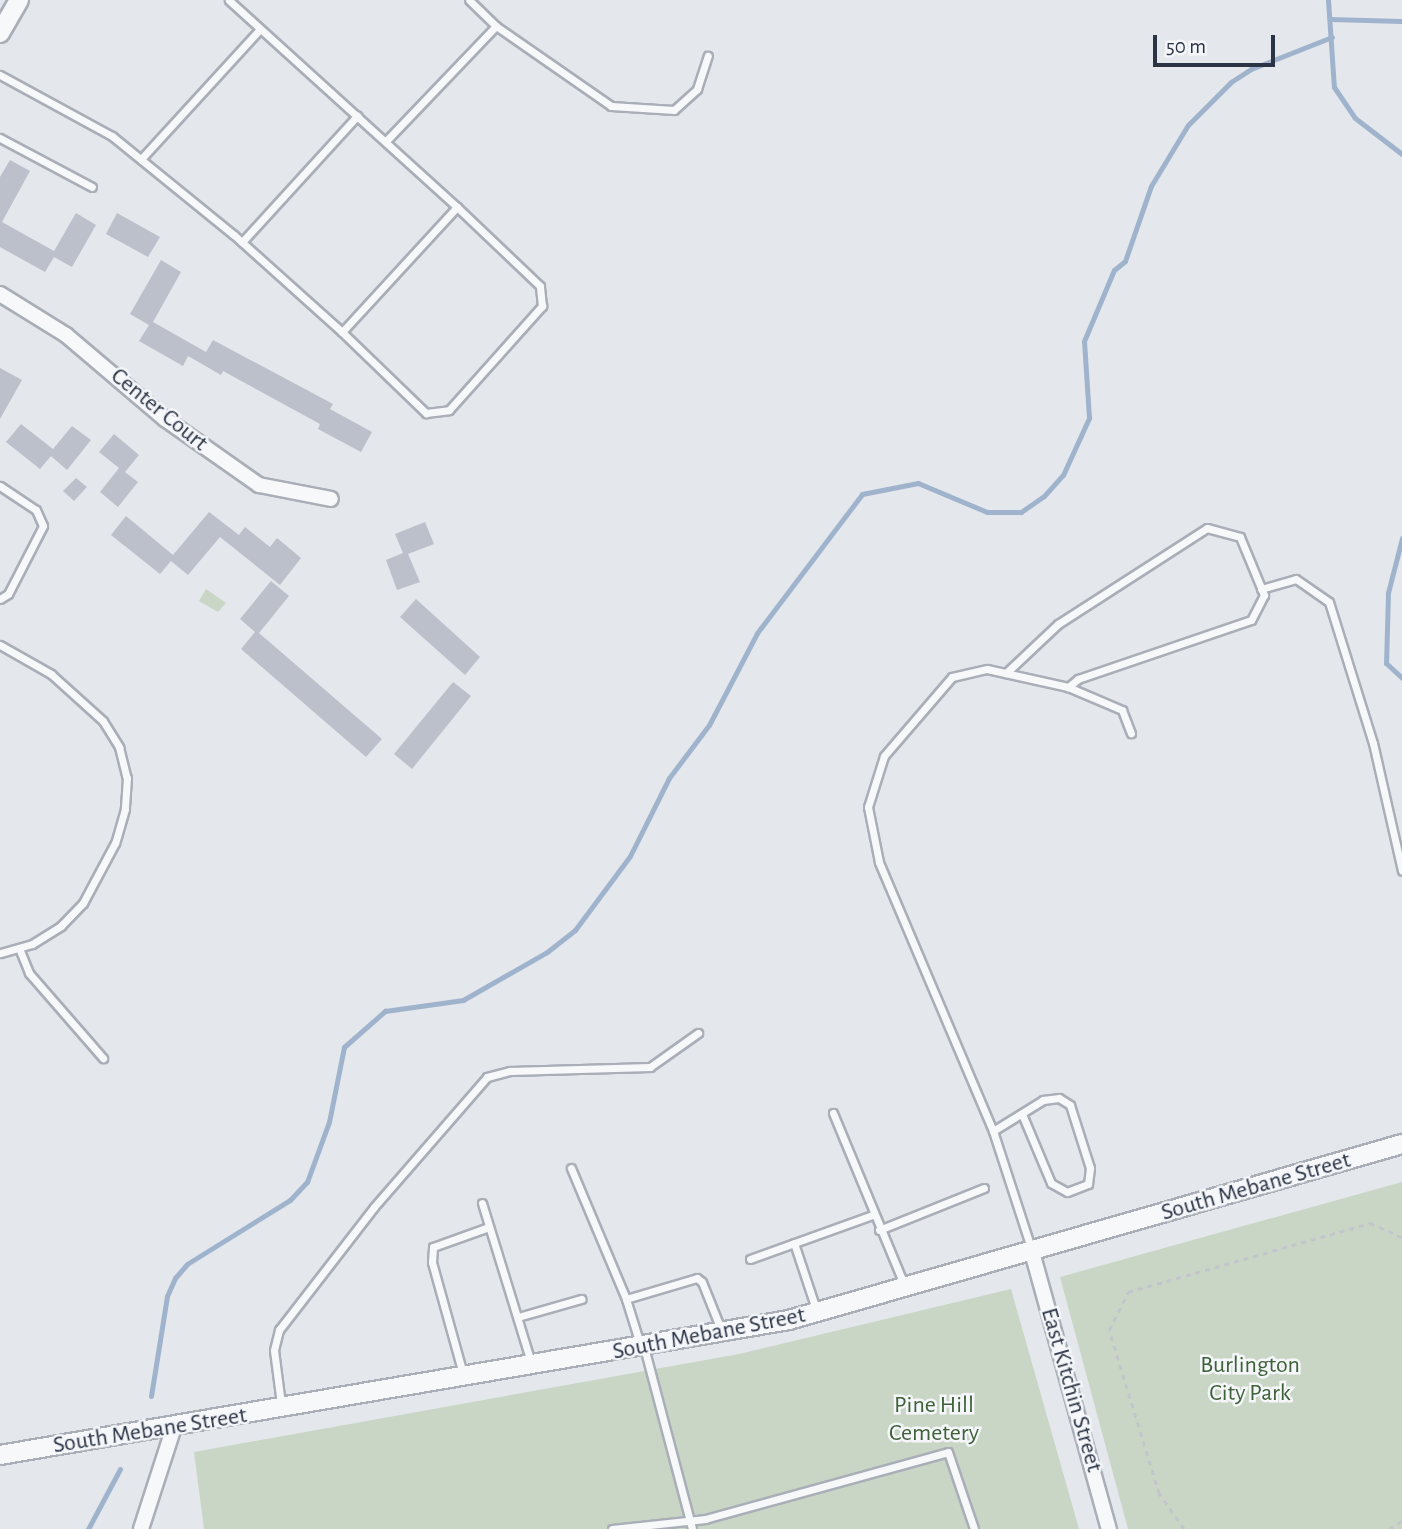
<!DOCTYPE html>
<style>
body{margin:0}
#map{position:relative;width:1402px;height:1529px;overflow:hidden;background:#e4e7ec;font-family:"Alegreya Sans",sans-serif}
div>[style]{position:absolute}
[style*='--x']{left:calc(var(--x)*1px);top:calc(var(--y)*1px);width:calc(var(--w)*1px);rotate:calc(var(--a)*1deg)}
.green>*{inset:0;background:#c9d6c5}
.stream>*{height:5px;margin:-2.5px;padding:0 2.5px;transform-origin:2.5px;border-radius:2.5px;background:#9fb4cc}
.building>*{inset:0;background:#bbc0ca}
.path>*{height:2.5px;margin-top:-1.25px;transform-origin:0;background:repeating-linear-gradient(90deg,#c2c5cb 0 5px,transparent 0 10px)}
.roads{filter:drop-shadow(2px 0 #a9aeb7) drop-shadow(-2px 0 #a9aeb7) drop-shadow(0 2px #a9aeb7) drop-shadow(0 -2px #a9aeb7)}
.service>*{height:7px;margin:-3.5px;padding:0 3.5px;transform-origin:3.5px;border-radius:3.5px;background:#f7f8fa}
.minor>*{height:14px;margin:-7px;padding:0 7px;transform-origin:7px;border-radius:7px;background:#f7f8fa}
.tertiary>*{height:18px;margin:-9px;padding:0 9px;transform-origin:9px;border-radius:9px;background:#f7f8fa}
span{translate:-50% -50%;white-space:nowrap;text-align:center;line-height:1.15;-webkit-text-stroke:5px #f4f6f9;paint-order:stroke}
.street-label{font-size:24px;color:#2b3445}
.park-label{font-size:24px;color:#3f6138}
.scale{position:absolute;left:1153px;top:35px;width:122px;height:32px;box-sizing:border-box;border:4px solid #2b3445;border-top:0;padding-left:9px;font-size:21px;line-height:24px;white-space:nowrap;color:#2b3445;-webkit-text-stroke:5px #f4f6f9;paint-order:stroke}
</style>
<div id="map">
<div class="green">
<i style="clip-path:polygon(206px 589px,226px 603px,218px 612px,199px 601px)"></i>
<i style="clip-path:polygon(1402px 1182px,1402px 1529px,1128px 1529px,1060px 1277px)"></i>
<i style="clip-path:polygon(1011px 1289px,1079px 1529px,204px 1529px,194px 1452px,739px 1354px)"></i>
</div>
<div class="stream">
<i style="--x:1328;--y:0;--w:87;--a:86.1"></i>
<i style="--x:1334;--y:87;--w:37;--a:56"></i>
<i style="--x:1355;--y:118;--w:59;--a:37.5"></i>
<i style="--x:1330;--y:19;--w:72;--a:1.6"></i>
<i style="--x:1402;--y:538;--w:57;--a:104.3"></i>
<i style="--x:1388;--y:593;--w:70;--a:91.6"></i>
<i style="--x:1386;--y:663;--w:22;--a:43"></i>
<i style="--x:151;--y:1396;--w:101;--a:-80.9"></i>
<i style="--x:167;--y:1296;--w:20;--a:-66"></i>
<i style="--x:175;--y:1278;--w:18;--a:-49"></i>
<i style="--x:187;--y:1264;--w:121;--a:-31.9"></i>
<i style="--x:290;--y:1200;--w:25;--a:-47"></i>
<i style="--x:307;--y:1182;--w:64;--a:-69.9"></i>
<i style="--x:329;--y:1122;--w:76;--a:-78.7"></i>
<i style="--x:344;--y:1047;--w:55;--a:-41.3"></i>
<i style="--x:385;--y:1011;--w:79;--a:-8"></i>
<i style="--x:463;--y:1000;--w:97;--a:-29.7"></i>
<i style="--x:547;--y:952;--w:36;--a:-38"></i>
<i style="--x:575;--y:930;--w:92;--a:-53.4"></i>
<i style="--x:630;--y:856;--w:87;--a:-63.4"></i>
<i style="--x:669;--y:778;--w:66;--a:-53"></i>
<i style="--x:709;--y:725;--w:104;--a:-62.4"></i>
<i style="--x:757;--y:633;--w:174;--a:-52.9"></i>
<i style="--x:862;--y:494;--w:57;--a:-11.1"></i>
<i style="--x:918;--y:483;--w:75;--a:22.8"></i>
<i style="--x:987;--y:512;--w:34;--a:0"></i>
<i style="--x:1021;--y:512;--w:28;--a:-35"></i>
<i style="--x:1044;--y:496;--w:28;--a:-48"></i>
<i style="--x:1063;--y:475;--w:63;--a:-65.5"></i>
<i style="--x:1089;--y:418;--w:77;--a:-93.7"></i>
<i style="--x:1084;--y:341;--w:77;--a:-67.1"></i>
<i style="--x:1114;--y:270;--w:14;--a:-39"></i>
<i style="--x:1125;--y:261;--w:79;--a:-70.9"></i>
<i style="--x:1151;--y:186;--w:71;--a:-58.8"></i>
<i style="--x:1188;--y:125;--w:61;--a:-45"></i>
<i style="--x:1231;--y:82;--w:24;--a:-33"></i>
<i style="--x:1251;--y:69;--w:87;--a:-21.6"></i>
<i style="--x:88;--y:1529;--w:68;--a:-61.9"></i>
</div>
<div class="building">
<i style="clip-path:polygon(10px 160px,30px 171px,2px 222px,54px 251px,76px 213px,96px 225px,72px 267px,54px 257px,45px 272px,0 247px,0 177px)"></i>
<i style="clip-path:polygon(117px 213px,160px 237px,148px 257px,106px 234px)"></i>
<i style="clip-path:polygon(161px 260px,181px 272px,153px 322px,206px 352px,213px 340px,333px 404px,330px 409px,372px 432px,361px 452px,318px 429px,320px 424px,223px 371px,221px 375px,188px 356px,183px 366px,139px 341px,149px 325px,130px 314px)"></i>
<i style="clip-path:polygon(0 368px,22px 380px,0 419px)"></i>
<i style="clip-path:polygon(21px 424px,53px 449px,72px 426px,91px 440px,67px 470px,51px 456px,40px 469px,6px 442px)"></i>
<i style="clip-path:polygon(114px 434px,139px 455px,125px 472px,138px 482px,118px 507px,100px 492px,119px 468px,99px 452px)"></i>
<i style="clip-path:polygon(76px 478px,87px 487px,74px 501px,63px 491px)"></i>
<i style="clip-path:polygon(209px 512px,239px 535px,245px 527px,270px 547px,277px 538px,301px 558px,280px 585px,220px 537px,188px 575px,171px 561px,160px 574px,111px 535px,126px 516px,173px 555px)"></i>
<i style="clip-path:polygon(425px 522px,434px 544px,408px 554px,420px 582px,397px 590px,386px 560px,403px 553px,395px 534px)"></i>
<i style="clip-path:polygon(271px 581px,289px 596px,259px 633px,382px 739px,366px 757px,241px 649px,255px 632px,240px 619px)"></i>
<i style="clip-path:polygon(416px 599px,480px 657px,465px 675px,400px 617px)"></i>
<i style="clip-path:polygon(453px 682px,471px 696px,412px 769px,394px 754px)"></i>
</div>
<div class="path">
<i style="--x:1184;--y:1529;--w:43;--a:-125.5"></i>
<i style="--x:1159;--y:1494;--w:171;--a:-107"></i>
<i style="--x:1109;--y:1330;--w:42;--a:-63.4"></i>
<i style="--x:1128;--y:1292;--w:252;--a:-15.9"></i>
<i style="--x:1370;--y:1223;--w:35;--a:24"></i>
<i style="--x:1389;--y:1529;--w:15;--a:-32"></i>
</div>
<div class="roads">
<div class="service">
<i style="--x:496;--y:26;--w:140;--a:34.8"></i>
<i style="--x:611;--y:106;--w:63;--a:3.6"></i>
<i style="--x:674;--y:110;--w:31;--a:-42"></i>
<i style="--x:697;--y:89;--w:35;--a:-72"></i>
<i style="--x:0;--y:75;--w:128;--a:28.6"></i>
<i style="--x:112;--y:136;--w:157;--a:39.1"></i>
<i style="--x:234;--y:235;--w:145;--a:41.9"></i>
<i style="--x:342;--y:332;--w:170;--a:-47.4"></i>
<i style="--x:457;--y:207;--w:308;--a:-137.8"></i>
<i style="--x:0;--y:138;--w:104;--a:28"></i>
<i style="--x:386;--y:141;--w:159;--a:-46.3"></i>
<i style="--x:496;--y:26;--w:37;--a:-136"></i>
<i style="--x:141;--y:159;--w:176;--a:-47.5"></i>
<i style="--x:242;--y:242;--w:171;--a:-47.6"></i>
<i style="--x:342;--y:332;--w:117;--a:44"></i>
<i style="--x:426;--y:413;--w:23;--a:-7"></i>
<i style="--x:449;--y:410;--w:140;--a:-48.2"></i>
<i style="--x:542;--y:306;--w:20;--a:-96"></i>
<i style="--x:540;--y:286;--w:115;--a:-136.4"></i>
<i style="--x:0;--y:486;--w:43;--a:33.7"></i>
<i style="--x:36;--y:510;--w:17;--a:66"></i>
<i style="--x:43;--y:526;--w:76;--a:117.2"></i>
<i style="--x:8;--y:594;--w:9;--a:148"></i>
<i style="--x:1261;--y:589;--w:36;--a:-16"></i>
<i style="--x:1296;--y:579;--w:40;--a:34.9"></i>
<i style="--x:1329;--y:602;--w:148;--a:72.7"></i>
<i style="--x:1373;--y:743;--w:131;--a:77.2"></i>
<i style="--x:0;--y:645;--w:59;--a:29.6"></i>
<i style="--x:51;--y:674;--w:70;--a:42.1"></i>
<i style="--x:103;--y:721;--w:31;--a:58"></i>
<i style="--x:119;--y:747;--w:32;--a:76"></i>
<i style="--x:127;--y:778;--w:31;--a:94"></i>
<i style="--x:125;--y:809;--w:35;--a:106"></i>
<i style="--x:115;--y:843;--w:68;--a:118.1"></i>
<i style="--x:83;--y:903;--w:32;--a:134"></i>
<i style="--x:61;--y:926;--w:34;--a:148"></i>
<i style="--x:32;--y:944;--w:33;--a:164"></i>
<i style="--x:1006;--y:673;--w:71;--a:-43.3"></i>
<i style="--x:1058;--y:624;--w:177;--a:-32.8"></i>
<i style="--x:1207;--y:528;--w:34;--a:15"></i>
<i style="--x:1240;--y:537;--w:63;--a:67.5"></i>
<i style="--x:1264;--y:595;--w:28;--a:117"></i>
<i style="--x:1251;--y:620;--w:183;--a:161.2"></i>
<i style="--x:1078;--y:679;--w:13;--a:141"></i>
<i style="--x:19;--y:948;--w:27;--a:68"></i>
<i style="--x:29;--y:973;--w:113;--a:49"></i>
<i style="--x:833;--y:1113;--w:185;--a:67.5"></i>
<i style="--x:993;--y:1131;--w:59;--a:-31.8"></i>
<i style="--x:1043;--y:1100;--w:16;--a:-7"></i>
<i style="--x:1059;--y:1098;--w:13;--a:32"></i>
<i style="--x:1070;--y:1105;--w:66;--a:72.4"></i>
<i style="--x:1090;--y:1168;--w:16;--a:97"></i>
<i style="--x:1088;--y:1184;--w:22;--a:159"></i>
<i style="--x:1067;--y:1192;--w:18;--a:-151"></i>
<i style="--x:1051;--y:1183;--w:75;--a:-112.8"></i>
<i style="--x:571;--y:1168;--w:142;--a:67.2"></i>
<i style="--x:482;--y:1203;--w:166;--a:72.9"></i>
<i style="--x:879;--y:1230;--w:113;--a:-21.8"></i>
<i style="--x:794;--y:1243;--w:73;--a:71.6"></i>
<i style="--x:1032;--y:1251;--w:126;--a:-108"></i>
<i style="--x:993;--y:1131;--w:292;--a:-113"></i>
<i style="--x:879;--y:862;--w:56;--a:-101.3"></i>
<i style="--x:868;--y:807;--w:53;--a:-72.6"></i>
<i style="--x:884;--y:756;--w:104;--a:-49.3"></i>
<i style="--x:952;--y:677;--w:36;--a:-13"></i>
<i style="--x:987;--y:669;--w:83;--a:12.5"></i>
<i style="--x:1068;--y:687;--w:59;--a:23.1"></i>
<i style="--x:1122;--y:710;--w:25;--a:69"></i>
<i style="--x:750;--y:1259;--w:130;--a:-19.8"></i>
<i style="--x:518;--y:1317;--w:66;--a:-15.9"></i>
<i style="--x:640;--y:1344;--w:47;--a:-107.3"></i>
<i style="--x:626;--y:1299;--w:74;--a:-16.5"></i>
<i style="--x:697;--y:1278;--w:6;--a:39"></i>
<i style="--x:702;--y:1282;--w:54;--a:68.2"></i>
<i style="--x:644;--y:1347;--w:188;--a:75.2"></i>
<i style="--x:463;--y:1374;--w:116;--a:-105.5"></i>
<i style="--x:432;--y:1262;--w:15;--a:-86"></i>
<i style="--x:433;--y:1247;--w:59;--a:-19.7"></i>
<i style="--x:281;--y:1404;--w:54;--a:-97.4"></i>
<i style="--x:274;--y:1350;--w:21;--a:-76"></i>
<i style="--x:279;--y:1330;--w:155;--a:-52.3"></i>
<i style="--x:374;--y:1207;--w:172;--a:-49"></i>
<i style="--x:487;--y:1077;--w:24;--a:-15"></i>
<i style="--x:510;--y:1071;--w:140;--a:-1.6"></i>
<i style="--x:650;--y:1067;--w:59;--a:-35.3"></i>
<i style="--x:612;--y:1529;--w:94;--a:-6.1"></i>
<i style="--x:705;--y:1519;--w:252;--a:-15.4"></i>
<i style="--x:948;--y:1452;--w:81;--a:71.3"></i>
</div>
<div class="minor">
<i style="--x:0;--y:294;--w:78;--a:31.8"></i>
<i style="--x:66;--y:335;--w:130;--a:40.3"></i>
<i style="--x:165;--y:419;--w:115;--a:35.1"></i>
<i style="--x:259;--y:485;--w:73;--a:11"></i>
<i style="--x:1032;--y:1252;--w:288;--a:74.5"></i>
<i style="--x:141;--y:1529;--w:107;--a:-72.1"></i>
</div>
<div class="tertiary">
<i style="--x:0;--y:33;--w:38;--a:-60"></i>
<i style="--x:0;--y:1455;--w:800;--a:-9.71"></i>
<i style="--x:789;--y:1320;--w:638;--a:-16.02"></i>
</div>
</div>
<div class="street-label">
<span style="left:159px;top:410px;rotate:39deg">Center Court</span>
<span style="left:1256px;top:1187px;rotate:-16deg">South Mebane Street</span>
<span style="left:709px;top:1334px;rotate:-11deg">South Mebane Street</span>
<span style="left:1071px;top:1390px;rotate:74deg">East Kitchin Street</span>
<span style="left:150px;top:1431px;rotate:-9deg">South Mebane Street</span>
</div>
<div class="park-label">
<span style="left:1250px;top:1380px">Burlington<br>City Park</span>
<span style="left:934px;top:1420px">Pine Hill<br>Cemetery</span>
</div>
<div class="scale">50 m</div>
</div>
